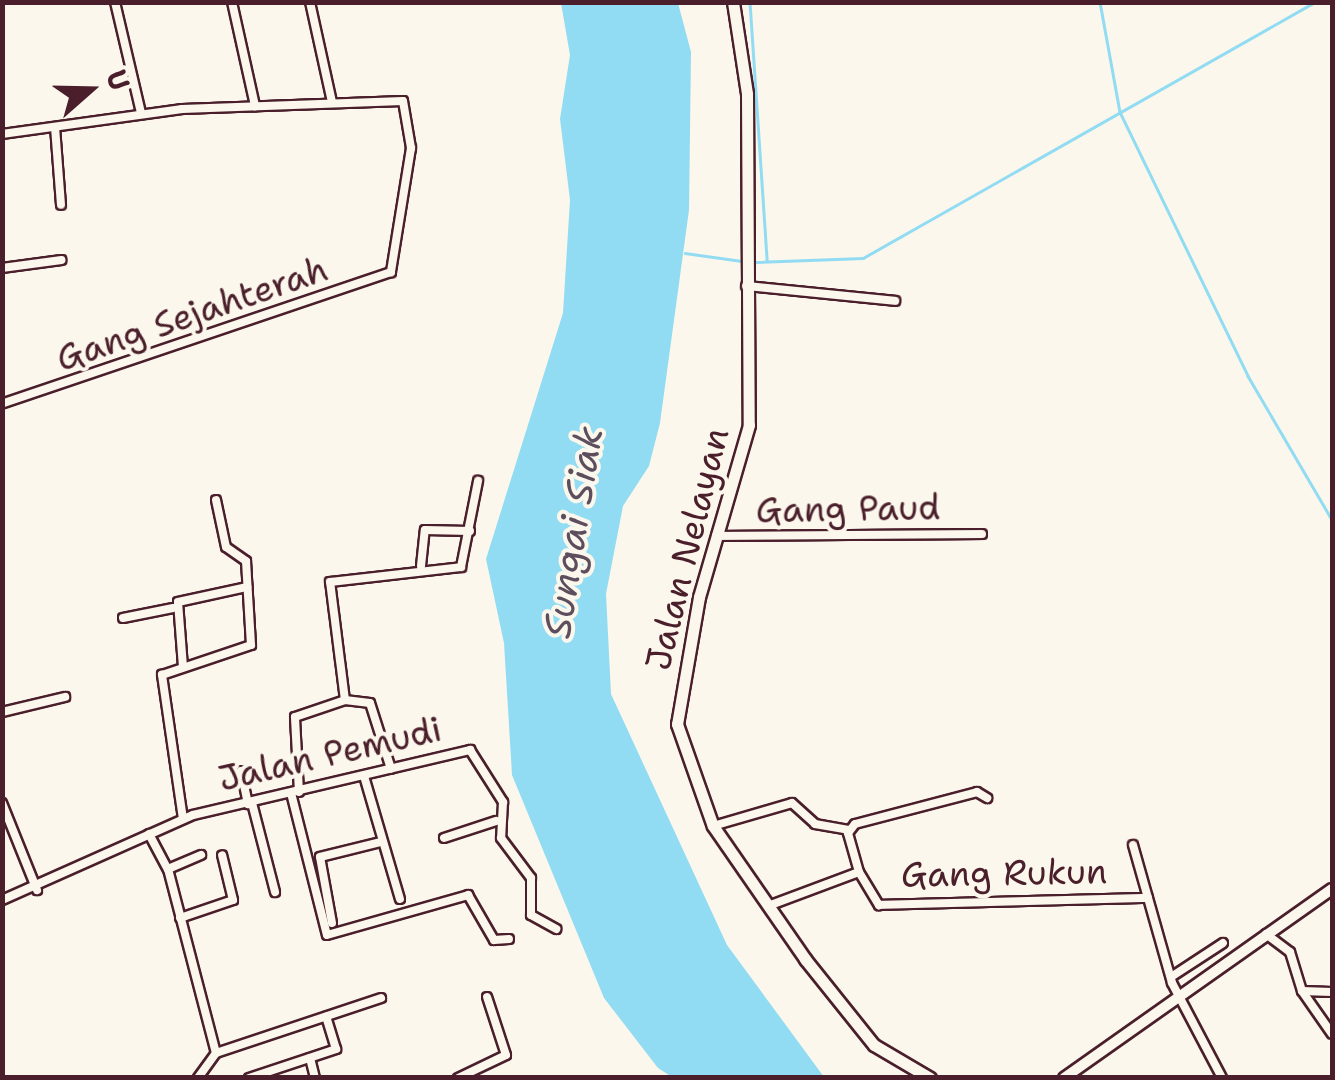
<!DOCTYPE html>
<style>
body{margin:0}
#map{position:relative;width:1335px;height:1080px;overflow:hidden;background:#fbf7ec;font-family:"Shantell Sans",sans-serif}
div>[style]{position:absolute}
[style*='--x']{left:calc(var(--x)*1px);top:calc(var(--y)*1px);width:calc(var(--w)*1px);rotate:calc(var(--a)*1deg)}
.water>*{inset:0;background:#91dcf2}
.stream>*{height:2.5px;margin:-1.25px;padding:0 1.25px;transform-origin:1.25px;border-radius:1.25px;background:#91dcf2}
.roads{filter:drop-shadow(2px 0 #4a1f2b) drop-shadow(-2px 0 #4a1f2b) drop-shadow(0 2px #4a1f2b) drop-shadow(0 -2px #4a1f2b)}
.minor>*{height:8px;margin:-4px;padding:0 4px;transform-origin:4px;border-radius:4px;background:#fbf7ec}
.tertiary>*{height:10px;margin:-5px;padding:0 5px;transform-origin:5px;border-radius:5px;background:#fbf7ec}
.secondary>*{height:11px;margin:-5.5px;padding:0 5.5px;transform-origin:5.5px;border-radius:5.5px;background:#fbf7ec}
span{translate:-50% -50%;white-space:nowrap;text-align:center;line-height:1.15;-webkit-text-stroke:8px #fbf7ec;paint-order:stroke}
.street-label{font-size:35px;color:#4a1f2b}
.water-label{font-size:38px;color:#5c4e5d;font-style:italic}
.frame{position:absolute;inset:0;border:5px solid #4a1f2b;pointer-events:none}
.north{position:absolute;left:40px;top:40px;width:100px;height:100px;-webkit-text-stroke:8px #fbf7ec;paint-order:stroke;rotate:70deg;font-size:28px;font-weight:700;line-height:40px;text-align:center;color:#4a1f2b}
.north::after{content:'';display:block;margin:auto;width:35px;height:45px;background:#4a1f2b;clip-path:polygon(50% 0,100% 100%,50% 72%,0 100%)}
</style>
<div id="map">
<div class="water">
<i style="clip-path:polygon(561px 3px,678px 3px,691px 52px,689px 210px,660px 423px,649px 466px,623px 506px,606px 594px,611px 694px,727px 945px,824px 1077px,672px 1077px,658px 1068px,604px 998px,512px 775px,504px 643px,486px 559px,563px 313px,570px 200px,560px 119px,570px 55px)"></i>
</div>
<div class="stream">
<i style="--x:750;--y:2;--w:259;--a:86.2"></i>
<i style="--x:1100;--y:2;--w:112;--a:79.7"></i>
<i style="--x:1120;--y:112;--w:293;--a:64.1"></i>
<i style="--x:1248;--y:376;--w:167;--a:59.7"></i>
<i style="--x:685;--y:253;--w:57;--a:8.1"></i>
<i style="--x:754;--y:262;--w:109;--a:-2.1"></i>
<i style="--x:863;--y:258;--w:519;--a:-29.53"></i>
</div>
<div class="roads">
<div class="minor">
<i style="--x:115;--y:2;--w:114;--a:76.8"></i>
<i style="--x:232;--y:2;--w:107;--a:77.5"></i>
<i style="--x:310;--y:2;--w:102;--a:77.6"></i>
<i style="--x:55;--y:127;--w:78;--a:85.6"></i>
<i style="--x:2;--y:134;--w:182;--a:-7.9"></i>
<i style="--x:182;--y:109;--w:221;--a:-2.1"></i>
<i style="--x:403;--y:101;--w:48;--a:80.3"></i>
<i style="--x:411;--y:148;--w:126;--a:99.2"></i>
<i style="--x:391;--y:272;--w:411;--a:161.3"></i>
<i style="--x:2;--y:268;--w:60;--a:-7.7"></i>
<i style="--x:746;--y:286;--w:150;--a:5.7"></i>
<i style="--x:716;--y:536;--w:266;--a:-0.4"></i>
<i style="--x:421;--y:566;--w:36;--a:-84"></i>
<i style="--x:425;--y:530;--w:45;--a:1.3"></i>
<i style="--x:123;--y:618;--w:51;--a:-11.3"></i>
<i style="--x:183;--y:667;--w:65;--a:-94.4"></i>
<i style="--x:178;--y:602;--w:71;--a:-12.3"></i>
<i style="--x:345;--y:700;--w:119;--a:-97.2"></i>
<i style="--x:330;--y:582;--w:132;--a:-6.5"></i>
<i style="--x:461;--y:567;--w:88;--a:-78.8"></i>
<i style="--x:2;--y:712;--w:65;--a:-13.4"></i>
<i style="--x:241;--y:771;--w:34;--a:78"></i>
<i style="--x:364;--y:776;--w:128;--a:73.7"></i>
<i style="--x:299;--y:792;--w:75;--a:-93.1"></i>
<i style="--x:295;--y:717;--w:53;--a:-18.8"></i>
<i style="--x:345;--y:700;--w:25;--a:7"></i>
<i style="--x:370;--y:703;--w:69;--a:72.3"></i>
<i style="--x:291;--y:793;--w:146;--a:75.8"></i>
<i style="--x:327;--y:935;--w:147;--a:-15.8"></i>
<i style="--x:468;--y:895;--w:52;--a:60"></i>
<i style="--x:494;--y:940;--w:15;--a:-4"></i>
<i style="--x:2;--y:803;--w:94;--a:68.1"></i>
<i style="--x:252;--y:803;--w:92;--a:75.5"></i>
<i style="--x:183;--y:819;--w:146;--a:-98.3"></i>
<i style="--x:162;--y:675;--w:94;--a:-18.6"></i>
<i style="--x:251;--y:645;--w:84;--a:-93.4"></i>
<i style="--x:246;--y:561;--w:24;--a:-145"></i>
<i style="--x:226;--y:547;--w:48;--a:-102"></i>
<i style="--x:713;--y:826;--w:82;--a:-16.2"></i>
<i style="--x:792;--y:803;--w:31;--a:42"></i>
<i style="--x:815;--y:824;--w:34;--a:10"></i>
<i style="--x:149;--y:834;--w:40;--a:62"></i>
<i style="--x:168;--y:869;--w:36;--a:-23"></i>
<i style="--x:444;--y:838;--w:55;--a:-18.1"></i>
<i style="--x:1133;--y:845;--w:143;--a:74.2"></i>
<i style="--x:1172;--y:983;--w:107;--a:62.2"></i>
<i style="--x:168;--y:869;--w:190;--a:75.4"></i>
<i style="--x:216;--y:1053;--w:31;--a:126"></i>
<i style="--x:859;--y:872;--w:41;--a:-105.8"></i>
<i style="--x:848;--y:833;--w:11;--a:-52"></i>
<i style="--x:855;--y:824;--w:126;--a:-14.7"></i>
<i style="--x:977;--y:792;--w:12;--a:31"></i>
<i style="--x:2;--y:900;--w:209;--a:-24"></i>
<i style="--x:193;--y:815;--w:285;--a:-13.2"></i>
<i style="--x:470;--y:750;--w:62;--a:57.6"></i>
<i style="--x:503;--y:802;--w:36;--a:93"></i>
<i style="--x:501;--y:838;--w:50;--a:53.1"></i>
<i style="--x:531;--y:878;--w:37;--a:90"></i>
<i style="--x:531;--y:915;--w:29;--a:29"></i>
<i style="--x:768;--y:906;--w:97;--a:-20.5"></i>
<i style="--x:859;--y:872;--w:39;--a:59"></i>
<i style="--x:879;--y:905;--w:269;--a:-1.5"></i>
<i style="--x:180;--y:918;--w:56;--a:-18.8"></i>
<i style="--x:233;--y:900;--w:46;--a:-103.7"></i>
<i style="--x:332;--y:923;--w:67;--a:-100.3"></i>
<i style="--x:320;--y:857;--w:63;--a:-13.8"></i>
<i style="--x:1266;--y:934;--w:30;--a:37"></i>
<i style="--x:1290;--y:952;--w:41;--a:72.9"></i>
<i style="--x:1302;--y:991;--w:52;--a:55.1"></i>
<i style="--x:1171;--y:977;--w:62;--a:-33.2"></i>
<i style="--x:1302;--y:991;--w:30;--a:2"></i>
<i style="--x:216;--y:1053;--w:174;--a:-18.4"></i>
<i style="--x:310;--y:1058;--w:21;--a:76"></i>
<i style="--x:249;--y:1078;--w:92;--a:-18.4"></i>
<i style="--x:336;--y:1049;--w:34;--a:-107"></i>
<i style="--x:458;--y:1078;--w:53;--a:-25.6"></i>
<i style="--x:506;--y:1055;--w:61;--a:-108.1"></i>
</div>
<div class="tertiary">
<i style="--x:1064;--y:1078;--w:328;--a:-35.2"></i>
</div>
<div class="secondary">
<i style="--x:733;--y:2;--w:93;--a:81.3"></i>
<i style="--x:747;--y:94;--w:331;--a:89.7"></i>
<i style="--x:749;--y:425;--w:179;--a:106.2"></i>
<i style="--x:699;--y:597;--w:129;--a:99.8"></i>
<i style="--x:677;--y:724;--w:108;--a:70.6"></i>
<i style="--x:713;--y:826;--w:162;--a:55.3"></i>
<i style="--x:805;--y:959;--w:110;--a:51.3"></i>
<i style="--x:874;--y:1045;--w:65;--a:30.5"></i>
</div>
</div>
<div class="street-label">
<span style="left:192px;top:314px;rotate:-19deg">Gang Sejahterah</span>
<span style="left:848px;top:509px;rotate:-1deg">Gang Paud</span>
<span style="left:687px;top:549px;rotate:-76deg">Jalan Nelayan</span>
<span style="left:330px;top:754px;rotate:-13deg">Jalan Pemudi</span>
<span style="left:1004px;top:873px;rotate:-1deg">Gang Rukun</span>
</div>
<div class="water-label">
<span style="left:573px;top:532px;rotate:-81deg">Sungai Siak</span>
</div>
<div class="frame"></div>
<div class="north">U</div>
</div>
